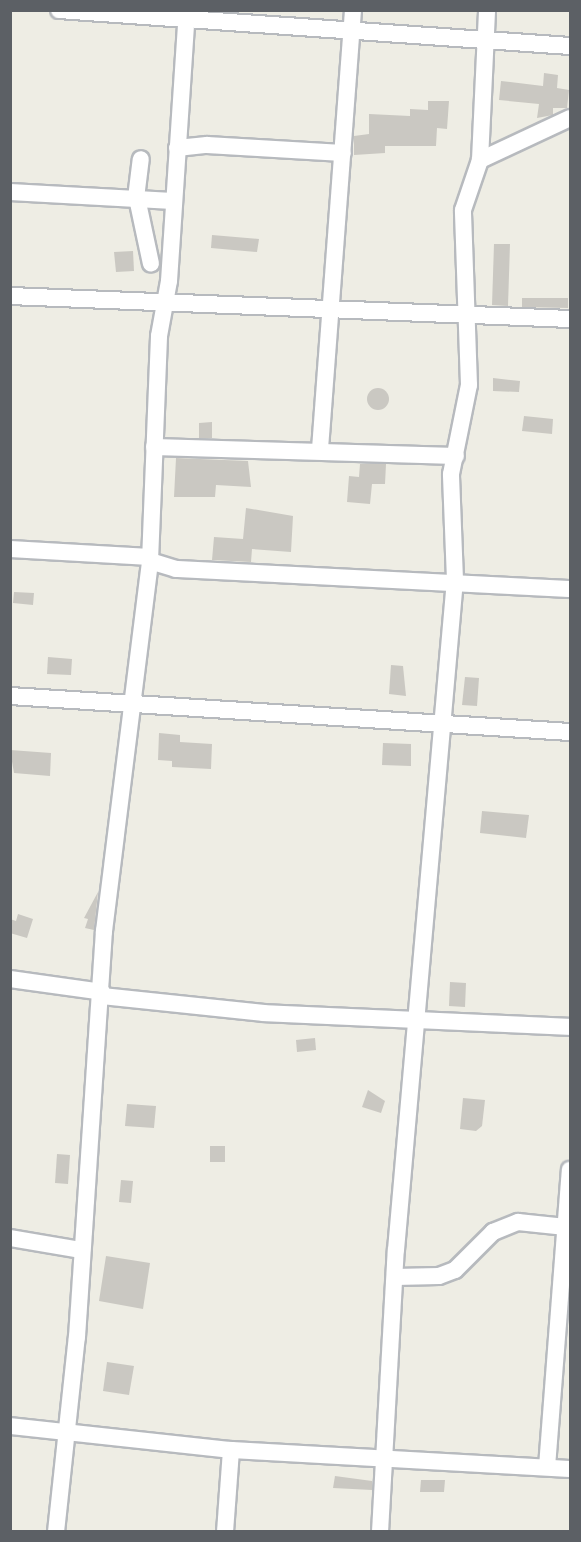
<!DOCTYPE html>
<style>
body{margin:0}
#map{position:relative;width:581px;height:1542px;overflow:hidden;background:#eeede4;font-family:Jost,sans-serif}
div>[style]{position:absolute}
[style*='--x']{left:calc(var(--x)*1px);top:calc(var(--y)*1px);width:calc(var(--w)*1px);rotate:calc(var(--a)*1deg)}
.building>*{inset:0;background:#cac8c2}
.round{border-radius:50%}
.roads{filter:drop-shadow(2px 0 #b7babe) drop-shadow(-2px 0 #b7babe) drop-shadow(0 2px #b7babe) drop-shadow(0 -2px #b7babe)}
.minor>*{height:16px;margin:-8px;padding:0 8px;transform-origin:8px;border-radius:8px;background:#fff}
span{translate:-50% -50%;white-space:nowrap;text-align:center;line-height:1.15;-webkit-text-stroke:4.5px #fff;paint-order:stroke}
.frame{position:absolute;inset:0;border:12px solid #5c6065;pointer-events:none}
</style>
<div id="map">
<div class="building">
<i style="clip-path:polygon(544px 73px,558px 75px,557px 88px,569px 90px,567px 108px,553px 108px,553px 115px,537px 118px,539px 104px,499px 100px,501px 81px,543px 86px)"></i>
<i style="clip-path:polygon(428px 101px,449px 101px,447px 129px,437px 128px,436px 146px,385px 146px,385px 153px,354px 155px,354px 136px,369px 134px,369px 114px,410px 116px,410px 109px,428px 110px)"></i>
<i style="clip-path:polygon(212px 235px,259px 239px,257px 252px,211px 248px)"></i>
<i style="clip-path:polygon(494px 244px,510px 244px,508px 306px,492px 305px)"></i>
<i style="clip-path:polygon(133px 251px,134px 271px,116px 272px,114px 252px)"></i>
<i style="clip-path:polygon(522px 298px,568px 298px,568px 308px,522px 307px)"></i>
<i style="clip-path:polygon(493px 378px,520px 381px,519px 392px,493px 391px)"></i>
<i class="round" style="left:367px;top:388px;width:22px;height:22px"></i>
<i style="clip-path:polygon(524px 416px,553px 419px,552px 434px,522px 431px)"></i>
<i style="clip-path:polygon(212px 422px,212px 438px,199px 438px,199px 423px)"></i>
<i style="clip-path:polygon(176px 458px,248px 461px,251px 487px,216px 485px,215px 497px,174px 497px)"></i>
<i style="clip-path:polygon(360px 464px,386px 464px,385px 484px,372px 484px,370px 504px,347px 502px,349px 476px,359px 477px)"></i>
<i style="clip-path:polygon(246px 508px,293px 516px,291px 552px,252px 549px,251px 562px,212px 560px,214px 537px,243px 539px)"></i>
<i style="clip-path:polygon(14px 592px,34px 593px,33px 605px,13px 603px)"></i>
<i style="clip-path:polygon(48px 657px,72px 659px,71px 675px,47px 674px)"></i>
<i style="clip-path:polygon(391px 665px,403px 666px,406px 696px,389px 694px)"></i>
<i style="clip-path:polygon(465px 677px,479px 678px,477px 706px,462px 705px)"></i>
<i style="clip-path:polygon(159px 733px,180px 735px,180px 742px,212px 744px,211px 769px,172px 767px,172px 761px,158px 760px)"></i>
<i style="clip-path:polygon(383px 743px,411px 744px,411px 766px,382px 765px)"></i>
<i style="clip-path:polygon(10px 750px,51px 753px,50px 776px,14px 773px)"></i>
<i style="clip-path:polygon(482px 811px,529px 815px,526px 838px,480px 833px)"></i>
<i style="clip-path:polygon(98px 892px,94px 930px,85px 928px,88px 919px,84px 918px)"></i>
<i style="clip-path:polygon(18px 914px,33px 919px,27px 938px,10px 933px,10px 919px,16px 921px)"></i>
<i style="clip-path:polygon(450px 982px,466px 983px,465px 1007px,449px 1006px)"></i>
<i style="clip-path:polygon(315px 1038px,316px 1050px,297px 1052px,296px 1040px)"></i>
<i style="clip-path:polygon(368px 1090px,385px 1101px,381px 1113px,362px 1107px)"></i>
<i style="clip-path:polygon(463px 1098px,485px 1100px,482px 1126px,476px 1131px,460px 1129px)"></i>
<i style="clip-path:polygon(127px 1104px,156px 1106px,154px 1128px,125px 1126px)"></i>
<i style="clip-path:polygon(210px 1146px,225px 1146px,225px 1162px,210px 1162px)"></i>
<i style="clip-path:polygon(57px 1154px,70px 1155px,68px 1184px,55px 1183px)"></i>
<i style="clip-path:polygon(121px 1180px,133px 1181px,131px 1203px,119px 1202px)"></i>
<i style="clip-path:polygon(106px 1256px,150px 1263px,143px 1309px,99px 1301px)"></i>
<i style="clip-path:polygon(107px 1362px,134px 1366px,129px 1395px,103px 1391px)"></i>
<i style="clip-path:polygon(335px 1476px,372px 1481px,372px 1490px,333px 1488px)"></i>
<i style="clip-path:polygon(421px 1480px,445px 1480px,444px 1492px,420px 1492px)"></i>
</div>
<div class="roads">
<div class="minor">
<i style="--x:59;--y:10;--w:512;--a:4.03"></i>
<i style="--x:177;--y:148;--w:30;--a:-6"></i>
<i style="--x:207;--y:145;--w:136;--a:3.4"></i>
<i style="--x:480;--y:160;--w:99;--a:-25"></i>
<i style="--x:10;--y:192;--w:163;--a:3.2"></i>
<i style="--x:136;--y:198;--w:39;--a:-83"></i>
<i style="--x:137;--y:198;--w:67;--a:78"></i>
<i style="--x:10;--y:296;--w:560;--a:2.35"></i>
<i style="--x:154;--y:447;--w:302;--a:1.7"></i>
<i style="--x:320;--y:449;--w:440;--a:-85.7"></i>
<i style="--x:10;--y:549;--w:140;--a:3.3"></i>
<i style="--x:150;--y:561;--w:27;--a:17"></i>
<i style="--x:176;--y:569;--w:395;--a:2.9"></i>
<i style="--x:10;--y:696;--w:561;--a:3.68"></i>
<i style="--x:10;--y:979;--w:93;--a:8"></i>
<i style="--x:102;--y:996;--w:163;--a:6"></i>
<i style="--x:264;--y:1013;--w:306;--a:2.6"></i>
<i style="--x:10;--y:1238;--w:72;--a:9.6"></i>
<i style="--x:395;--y:1277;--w:44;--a:-1.3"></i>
<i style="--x:439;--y:1276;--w:17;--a:-21"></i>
<i style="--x:455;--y:1270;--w:54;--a:-45"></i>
<i style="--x:493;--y:1232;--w:27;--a:-22"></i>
<i style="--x:518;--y:1222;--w:48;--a:5.9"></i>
<i style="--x:10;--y:1426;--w:222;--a:6.2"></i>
<i style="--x:231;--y:1450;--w:340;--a:3.2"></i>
<i style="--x:547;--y:1467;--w:298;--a:-85.6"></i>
<i style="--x:56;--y:1532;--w:196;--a:-83.9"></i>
<i style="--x:77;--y:1337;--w:407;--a:-86.2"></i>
<i style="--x:104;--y:931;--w:373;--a:-82.9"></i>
<i style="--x:150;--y:561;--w:225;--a:-87.7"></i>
<i style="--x:159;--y:336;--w:56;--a:-79.7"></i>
<i style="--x:169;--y:281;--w:272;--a:-86.2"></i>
<i style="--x:225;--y:1532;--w:82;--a:-85.8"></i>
<i style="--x:380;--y:1532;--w:282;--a:-86.8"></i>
<i style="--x:396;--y:1250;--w:673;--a:-84.97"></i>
<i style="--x:455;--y:580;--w:106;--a:-92.2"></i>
<i style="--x:451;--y:474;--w:91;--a:-78.6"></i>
<i style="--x:469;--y:385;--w:175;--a:-92"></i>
<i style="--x:463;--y:210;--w:53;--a:-71.2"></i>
<i style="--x:480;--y:160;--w:150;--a:-87.3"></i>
</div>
</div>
<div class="frame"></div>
</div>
